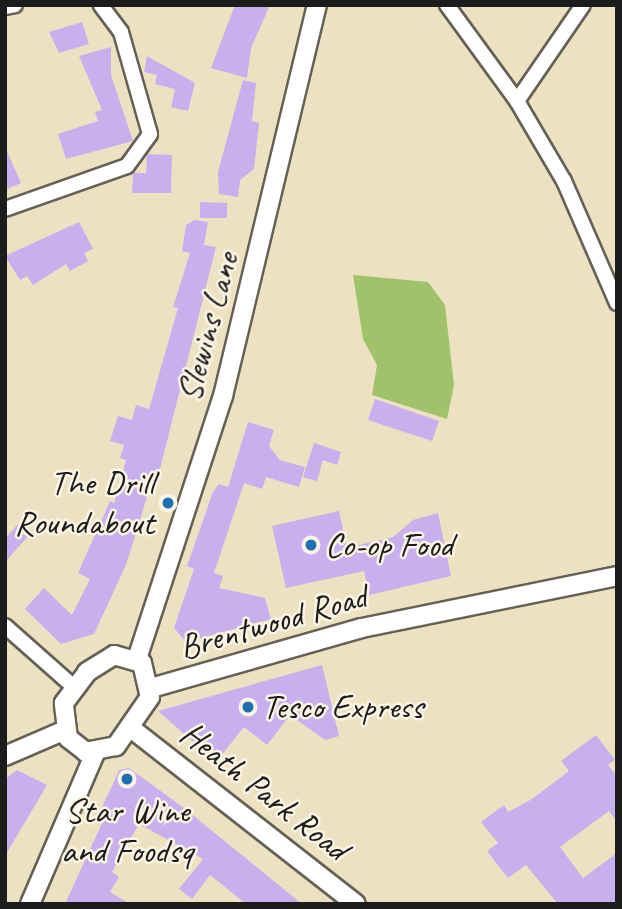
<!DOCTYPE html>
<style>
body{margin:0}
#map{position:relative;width:622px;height:909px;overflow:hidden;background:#ece2c1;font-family:Caveat,sans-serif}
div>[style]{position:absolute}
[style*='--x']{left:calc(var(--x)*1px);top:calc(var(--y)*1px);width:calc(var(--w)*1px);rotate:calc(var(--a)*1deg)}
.green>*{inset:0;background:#a0c26b}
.building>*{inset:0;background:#c8b0ef}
.roads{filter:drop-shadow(2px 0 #656156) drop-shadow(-2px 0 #656156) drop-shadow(0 2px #656156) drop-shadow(0 -2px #656156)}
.minor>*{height:14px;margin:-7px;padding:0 7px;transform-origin:7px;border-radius:7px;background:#fff}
.tertiary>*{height:18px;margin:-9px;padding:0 9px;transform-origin:9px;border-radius:9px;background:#fff}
.dots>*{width:19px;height:19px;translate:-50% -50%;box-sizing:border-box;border:4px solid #fcf5e5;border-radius:50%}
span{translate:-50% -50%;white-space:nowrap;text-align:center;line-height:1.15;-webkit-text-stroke:5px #fcf5e5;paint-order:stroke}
.street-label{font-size:35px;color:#1c1c1c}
.poi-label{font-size:35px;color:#1c1c1c}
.right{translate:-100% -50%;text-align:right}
.left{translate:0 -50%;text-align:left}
.frame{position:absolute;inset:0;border:7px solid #1c1c1c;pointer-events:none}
</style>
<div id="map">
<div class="green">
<i style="clip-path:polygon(353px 275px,428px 282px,445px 305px,454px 385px,447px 419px,372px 395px,377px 365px,363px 339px)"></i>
</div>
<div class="building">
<i style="clip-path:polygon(235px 5px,270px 5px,251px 48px,247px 78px,211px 68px)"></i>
<i style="clip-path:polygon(82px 22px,89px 44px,59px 53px,49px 32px)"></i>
<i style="clip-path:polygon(111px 47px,111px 75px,133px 141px,66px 159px,58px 134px,98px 121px,95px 112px,102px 110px,79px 56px)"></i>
<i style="clip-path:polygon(147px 56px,195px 83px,188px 111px,171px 107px,175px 89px,155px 84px,157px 75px,144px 72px)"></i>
<i style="clip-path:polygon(243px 80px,256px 83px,252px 121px,259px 123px,254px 169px,240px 180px,238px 197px,219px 194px,218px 172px)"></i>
<i style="clip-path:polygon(5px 147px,21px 183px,5px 190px)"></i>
<i style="clip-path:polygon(147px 154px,172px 155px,171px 193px,132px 193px,133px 173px,146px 173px)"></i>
<i style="clip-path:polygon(200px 202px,227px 203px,227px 218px,200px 218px)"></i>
<i style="clip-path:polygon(194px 220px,208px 222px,204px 245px,216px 247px,159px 473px,155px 471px,126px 565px,94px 634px,61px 644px,25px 609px,44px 588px,72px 615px,90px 579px,78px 573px,110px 501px,114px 503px,126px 460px,120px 458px,124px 445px,110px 441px,118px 416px,132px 420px,136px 405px,149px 409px,178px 308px,173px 307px,190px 253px,182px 251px,186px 225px)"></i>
<i style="clip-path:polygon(79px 222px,93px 249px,84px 253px,88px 261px,70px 271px,66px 264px,33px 285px,27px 276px,20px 280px,5px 256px)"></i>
<i style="clip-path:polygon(375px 399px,439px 421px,432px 441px,368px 420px)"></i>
<i style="clip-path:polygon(248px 422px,274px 430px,269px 446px,280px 460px,305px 467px,299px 487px,266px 477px,262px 489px,244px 483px,214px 573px,223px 576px,219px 588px,265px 598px,271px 619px,186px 642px,174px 628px,194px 569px,187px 566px,213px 492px,219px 484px,228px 487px)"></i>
<i style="clip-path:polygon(314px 443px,341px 452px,337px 465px,323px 460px,317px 481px,303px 477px)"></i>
<i style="clip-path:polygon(339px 511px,347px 548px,393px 537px,413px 520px,438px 513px,451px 576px,369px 595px,364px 571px,286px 588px,272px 526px)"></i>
<i style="clip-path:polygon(18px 524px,30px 534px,5px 562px,5px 539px)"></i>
<i style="clip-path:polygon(322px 665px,339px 736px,325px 740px,290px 715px,267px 745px,244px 727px,216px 762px,158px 711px)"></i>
<i style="clip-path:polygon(596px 735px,615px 760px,608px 765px,617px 776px,617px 822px,609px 811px,560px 847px,583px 878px,617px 853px,617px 904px,558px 904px,526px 865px,508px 878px,487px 851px,498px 843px,481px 822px,504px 805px,508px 812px,532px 799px,569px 771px,561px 761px)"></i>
<i style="clip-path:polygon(129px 768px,184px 808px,302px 904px,246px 904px,210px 875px,192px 899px,179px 889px,203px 859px,139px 824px,112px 872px,119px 877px,110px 892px,130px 904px,65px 904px,108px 810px,102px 807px,114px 782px,119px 770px)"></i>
<i style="clip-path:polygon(17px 770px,47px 785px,5px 856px,5px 779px)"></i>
</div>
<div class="roads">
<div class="minor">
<i style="--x:447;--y:5;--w:119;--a:53.9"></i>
<i style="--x:517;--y:101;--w:93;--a:59.6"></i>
<i style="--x:564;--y:181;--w:133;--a:66.5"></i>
<i style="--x:5;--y:7;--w:10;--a:-11"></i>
<i style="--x:517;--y:101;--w:116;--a:-55.5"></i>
<i style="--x:5;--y:209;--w:129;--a:-19.4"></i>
<i style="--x:127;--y:166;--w:39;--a:-54"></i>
<i style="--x:150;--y:134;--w:106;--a:-105.9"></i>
<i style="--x:121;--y:32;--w:34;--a:-127"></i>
<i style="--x:5;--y:626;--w:92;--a:41.5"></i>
</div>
<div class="tertiary">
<i style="--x:114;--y:655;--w:29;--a:16"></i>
<i style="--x:142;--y:663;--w:35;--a:77"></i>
<i style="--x:150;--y:697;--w:60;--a:124.8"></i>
<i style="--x:116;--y:746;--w:31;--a:169"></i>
<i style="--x:86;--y:752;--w:23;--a:-142"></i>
<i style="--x:68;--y:738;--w:35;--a:-97"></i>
<i style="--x:64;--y:703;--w:39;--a:-53"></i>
<i style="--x:87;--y:672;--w:32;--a:-32"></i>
<i style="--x:137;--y:659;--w:277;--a:-71.9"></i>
<i style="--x:223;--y:396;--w:402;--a:-76.5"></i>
<i style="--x:151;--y:688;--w:219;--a:-15.9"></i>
<i style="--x:362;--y:628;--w:260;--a:-11.5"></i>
<i style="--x:132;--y:729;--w:284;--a:38"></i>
<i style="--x:5;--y:756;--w:65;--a:-23.4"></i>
<i style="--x:30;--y:904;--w:164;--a:-66.7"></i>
</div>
</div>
<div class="dots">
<i style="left:168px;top:503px;background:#1f6fb2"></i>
<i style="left:311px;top:545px;background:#1f6fb2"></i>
<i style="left:248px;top:707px;background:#1f6fb2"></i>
<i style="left:127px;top:779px;background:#1f6fb2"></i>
</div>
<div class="street-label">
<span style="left:208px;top:327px;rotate:-75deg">Slewins Lane</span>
<span style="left:273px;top:622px;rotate:-16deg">Brentwood Road</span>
<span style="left:264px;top:791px;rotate:38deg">Heath Park Road</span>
</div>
<div class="poi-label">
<span class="right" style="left:154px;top:503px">The Drill<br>Roundabout</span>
<span class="left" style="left:325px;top:545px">Co-op Food</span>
<span class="left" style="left:262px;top:707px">Tesco Express</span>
<span style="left:127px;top:831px">Star Wine<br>and Foodsq</span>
</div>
<div class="frame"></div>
</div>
